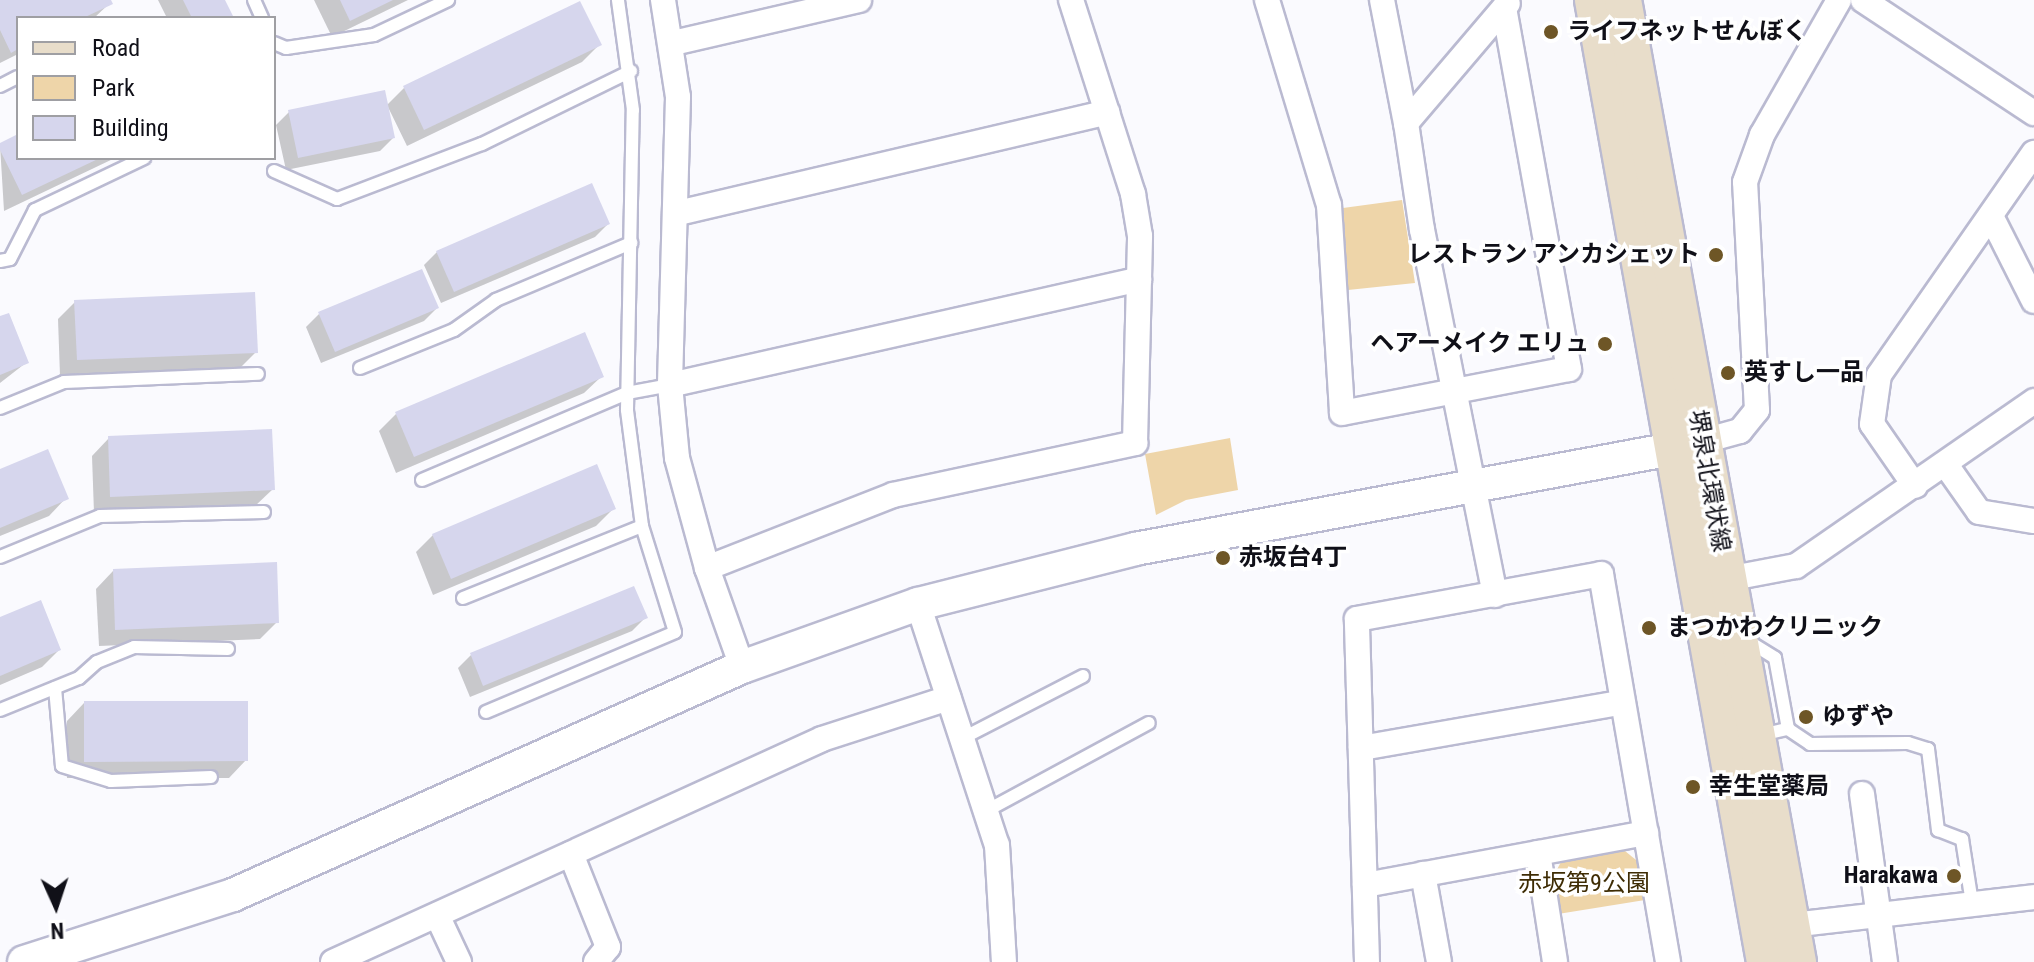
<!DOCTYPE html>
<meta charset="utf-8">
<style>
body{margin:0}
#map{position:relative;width:2034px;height:962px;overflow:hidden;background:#fafafe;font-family:"Roboto Condensed","Noto Sans JP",sans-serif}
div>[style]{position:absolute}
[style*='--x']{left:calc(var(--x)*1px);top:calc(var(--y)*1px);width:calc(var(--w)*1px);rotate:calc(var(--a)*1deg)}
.green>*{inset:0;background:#eed5a9}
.shadow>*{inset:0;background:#0003}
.building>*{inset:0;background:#d6d6ed}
.roads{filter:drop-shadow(2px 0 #babad1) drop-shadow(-2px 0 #babad1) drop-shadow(0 2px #babad1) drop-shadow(0 -2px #babad1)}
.service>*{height:12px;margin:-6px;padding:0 6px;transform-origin:6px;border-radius:6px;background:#fff}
.minor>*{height:24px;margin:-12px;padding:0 12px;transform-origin:12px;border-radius:12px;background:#fff}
.tertiary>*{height:32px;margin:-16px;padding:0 16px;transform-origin:16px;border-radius:16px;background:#fff}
.secondary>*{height:36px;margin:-18px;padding:0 18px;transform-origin:18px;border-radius:18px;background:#e8ddca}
.dots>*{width:22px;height:22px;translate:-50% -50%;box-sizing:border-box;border:4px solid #fff;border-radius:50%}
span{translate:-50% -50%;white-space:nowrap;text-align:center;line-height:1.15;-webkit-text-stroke:7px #fff;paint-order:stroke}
.poi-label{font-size:24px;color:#101018;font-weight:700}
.left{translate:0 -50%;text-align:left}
.right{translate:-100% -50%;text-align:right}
.street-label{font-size:24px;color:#101018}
.park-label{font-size:24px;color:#3e2c04}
.legend{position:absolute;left:16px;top:16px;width:260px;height:144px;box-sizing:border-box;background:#fff;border:2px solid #9f9fa3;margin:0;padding:10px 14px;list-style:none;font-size:24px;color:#101018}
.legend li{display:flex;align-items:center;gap:16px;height:40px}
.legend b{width:40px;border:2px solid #9f9fa3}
.north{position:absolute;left:16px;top:866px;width:80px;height:80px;-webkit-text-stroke:6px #fff;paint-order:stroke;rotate:177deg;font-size:22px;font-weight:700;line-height:32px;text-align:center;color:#101018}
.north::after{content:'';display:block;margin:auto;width:28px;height:36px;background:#101018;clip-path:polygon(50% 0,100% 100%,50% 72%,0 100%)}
</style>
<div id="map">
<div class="green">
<i style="clip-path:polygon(1402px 200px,1415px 283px,1348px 290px,1343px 208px)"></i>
<i style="clip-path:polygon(1230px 438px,1238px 490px,1186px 500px,1156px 515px,1145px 454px)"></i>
<i style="clip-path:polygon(1625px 851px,1641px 864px,1645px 900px,1558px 914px,1553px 877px,1561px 862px)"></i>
</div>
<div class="shadow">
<i style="clip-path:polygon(0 0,109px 0,110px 3px,94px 18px,18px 18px,18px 54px,0 63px)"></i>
<i style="clip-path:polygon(158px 0,223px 0,232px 18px,167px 18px)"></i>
<i style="clip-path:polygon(314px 0,408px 0,332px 37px)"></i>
<i style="clip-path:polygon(600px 44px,582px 62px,407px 146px,388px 107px,393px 138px,380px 151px,286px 170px,276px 125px,289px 112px,386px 106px,404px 88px)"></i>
<i style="clip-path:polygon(18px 137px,18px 158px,115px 158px,4px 211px,0 145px)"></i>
<i style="clip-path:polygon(608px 224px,595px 237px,441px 303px,424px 265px,437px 252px)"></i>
<i style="clip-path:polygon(75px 302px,256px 352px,239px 369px,60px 376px,58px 319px)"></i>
<i style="clip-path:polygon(437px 308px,424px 321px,321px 363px,306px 327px,319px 314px)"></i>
<i style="clip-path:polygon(0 319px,27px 362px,0 383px)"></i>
<i style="clip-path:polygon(602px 376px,584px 393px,396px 473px,379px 431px,396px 414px)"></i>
<i style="clip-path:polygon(109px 438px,273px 489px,255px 506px,94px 513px,92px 456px)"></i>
<i style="clip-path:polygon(0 471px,66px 498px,49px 516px,0 536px)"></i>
<i style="clip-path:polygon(613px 509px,596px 526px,433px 595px,416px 552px,433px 535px)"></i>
<i style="clip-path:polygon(113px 571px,277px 622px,260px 639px,99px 646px,96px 589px)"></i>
<i style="clip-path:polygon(645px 618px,632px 631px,470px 697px,458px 668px,471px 655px)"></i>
<i style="clip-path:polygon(0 619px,59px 650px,42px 667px,0 685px)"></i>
<i style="clip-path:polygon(84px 703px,246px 760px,229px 778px,67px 778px,67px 721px)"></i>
</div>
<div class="building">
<i style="clip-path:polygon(0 0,111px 0,113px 4px,83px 18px,18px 18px,18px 49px,11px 53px,0 30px)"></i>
<i style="clip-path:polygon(183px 0,225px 0,234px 18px,192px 18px)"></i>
<i style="clip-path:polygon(340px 0,393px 0,350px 21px)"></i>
<i style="clip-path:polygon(580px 1px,602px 45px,424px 130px,403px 86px)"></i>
<i style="clip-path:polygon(385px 90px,395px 138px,298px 158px,288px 110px)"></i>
<i style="clip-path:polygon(18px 134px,18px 158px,100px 158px,22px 195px,0 150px,0 143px)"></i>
<i style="clip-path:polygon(592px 183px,610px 224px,454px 292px,436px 251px)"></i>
<i style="clip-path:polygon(422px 269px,439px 308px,335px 352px,318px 312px)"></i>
<i style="clip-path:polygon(255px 292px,258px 353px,77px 360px,74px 300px)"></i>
<i style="clip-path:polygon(9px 313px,29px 363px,0 375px,0 316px)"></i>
<i style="clip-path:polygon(585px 332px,604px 377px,414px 457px,395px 412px)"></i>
<i style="clip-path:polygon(272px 429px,275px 490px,110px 497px,108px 436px)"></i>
<i style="clip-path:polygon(48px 449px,69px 499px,0 528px,0 469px)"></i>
<i style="clip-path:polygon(597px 464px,616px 509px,451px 579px,432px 534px)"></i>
<i style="clip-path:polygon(277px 562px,279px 623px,115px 630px,113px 569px)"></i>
<i style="clip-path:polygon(634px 586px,648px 618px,483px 686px,470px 653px)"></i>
<i style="clip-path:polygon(41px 600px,61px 650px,0 676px,0 617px)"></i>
<i style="clip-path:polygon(84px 701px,248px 701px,248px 761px,84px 762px)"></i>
</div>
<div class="roads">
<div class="service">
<i style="--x:254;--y:0;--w:20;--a:66"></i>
<i style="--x:274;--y:43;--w:13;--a:23"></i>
<i style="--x:286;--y:48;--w:89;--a:-8.4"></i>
<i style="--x:374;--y:35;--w:82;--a:-25.3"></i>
<i style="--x:0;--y:86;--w:20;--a:-27"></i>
<i style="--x:274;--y:171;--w:69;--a:24"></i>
<i style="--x:337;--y:199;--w:155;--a:-20.8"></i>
<i style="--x:482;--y:144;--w:166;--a:-26.1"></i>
<i style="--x:0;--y:261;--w:10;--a:-11"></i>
<i style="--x:10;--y:259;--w:55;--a:-63"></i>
<i style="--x:35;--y:210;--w:121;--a:-25.5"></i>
<i style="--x:360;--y:368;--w:101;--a:-22"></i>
<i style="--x:454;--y:330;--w:52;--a:-35.5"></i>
<i style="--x:496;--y:300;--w:147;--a:-22.9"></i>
<i style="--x:0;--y:408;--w:69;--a:-22.1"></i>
<i style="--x:64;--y:382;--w:194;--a:-2.4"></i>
<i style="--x:422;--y:480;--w:223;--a:-23"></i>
<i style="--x:627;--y:393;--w:44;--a:-10.5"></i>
<i style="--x:0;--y:557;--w:108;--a:-22.3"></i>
<i style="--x:100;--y:516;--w:164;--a:-1.4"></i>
<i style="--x:463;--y:598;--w:193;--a:-21.9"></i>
<i style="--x:1748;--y:641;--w:32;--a:32"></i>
<i style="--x:1775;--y:658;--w:72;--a:79.6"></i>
<i style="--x:55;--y:688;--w:78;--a:84.9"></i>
<i style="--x:62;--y:766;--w:51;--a:17"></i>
<i style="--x:111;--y:781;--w:100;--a:-2.3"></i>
<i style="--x:0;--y:710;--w:85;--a:-22.1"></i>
<i style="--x:79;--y:678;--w:24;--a:-42"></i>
<i style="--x:97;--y:662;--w:40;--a:-22"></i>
<i style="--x:134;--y:647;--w:94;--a:1.2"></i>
<i style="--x:486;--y:712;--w:205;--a:-22.9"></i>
<i style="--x:675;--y:632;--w:111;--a:-107.3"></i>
<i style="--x:642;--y:526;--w:117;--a:-97.4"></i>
<i style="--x:627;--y:410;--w:300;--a:-88.9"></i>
<i style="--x:633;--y:110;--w:111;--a:-97.8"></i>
<i style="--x:1761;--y:735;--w:28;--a:-13"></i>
<i style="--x:1788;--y:729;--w:27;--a:34"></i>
<i style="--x:1810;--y:744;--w:98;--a:-0.6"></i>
<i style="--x:1908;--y:743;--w:21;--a:17"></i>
<i style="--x:1928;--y:749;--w:82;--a:83"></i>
<i style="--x:1938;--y:830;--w:26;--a:21"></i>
<i style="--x:1962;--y:839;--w:65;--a:81.1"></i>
<i style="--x:963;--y:738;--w:135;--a:-27.3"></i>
<i style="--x:986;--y:811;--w:185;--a:-28.4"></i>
</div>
<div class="minor">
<i style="--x:663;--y:0;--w:98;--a:81.2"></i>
<i style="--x:678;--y:97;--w:288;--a:91.6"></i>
<i style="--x:670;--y:385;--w:73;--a:84.5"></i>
<i style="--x:677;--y:458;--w:114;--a:74.7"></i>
<i style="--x:707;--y:568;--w:105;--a:70.5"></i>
<i style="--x:1267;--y:0;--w:214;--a:73.2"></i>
<i style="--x:1329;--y:205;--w:208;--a:86.4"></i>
<i style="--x:1342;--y:413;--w:231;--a:-11"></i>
<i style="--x:1569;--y:369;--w:366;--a:-100.2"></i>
<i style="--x:1382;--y:0;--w:125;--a:79"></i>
<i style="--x:1863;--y:0;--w:205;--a:33.5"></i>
<i style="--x:673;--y:43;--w:191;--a:-13"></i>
<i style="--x:678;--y:213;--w:441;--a:-13.2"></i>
<i style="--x:1991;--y:216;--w:95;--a:63.2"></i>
<i style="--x:670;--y:385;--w:481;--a:-12.7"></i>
<i style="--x:1689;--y:445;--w:53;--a:-15.4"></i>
<i style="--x:1740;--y:431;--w:27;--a:-51"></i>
<i style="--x:1757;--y:410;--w:228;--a:-93"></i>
<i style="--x:1745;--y:182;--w:50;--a:-70.1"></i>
<i style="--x:1762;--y:135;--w:155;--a:-60.3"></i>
<i style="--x:1946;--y:465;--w:57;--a:54.9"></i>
<i style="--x:1979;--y:512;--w:56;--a:9.3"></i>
<i style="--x:1915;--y:486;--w:75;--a:-124.7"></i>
<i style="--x:1872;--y:424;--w:49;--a:-81.9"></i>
<i style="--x:1879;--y:375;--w:271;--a:-55.1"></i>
<i style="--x:707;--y:568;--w:200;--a:-21.4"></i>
<i style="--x:893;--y:495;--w:248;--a:-12.1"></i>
<i style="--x:1135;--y:443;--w:207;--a:-88.6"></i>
<i style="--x:1140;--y:236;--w:43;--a:-99.5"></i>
<i style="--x:1133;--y:194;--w:204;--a:-107.7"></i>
<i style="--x:1727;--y:579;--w:70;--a:-10.7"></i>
<i style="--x:1796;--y:566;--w:290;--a:-34.7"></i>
<i style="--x:1495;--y:595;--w:372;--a:-101.3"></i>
<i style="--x:1422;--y:230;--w:108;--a:-98.5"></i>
<i style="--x:1406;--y:123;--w:157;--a:-49.6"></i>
<i style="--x:918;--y:604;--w:254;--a:71.9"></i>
<i style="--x:997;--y:845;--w:117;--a:86.6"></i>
<i style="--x:1361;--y:748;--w:263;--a:-9.9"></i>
<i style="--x:1862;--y:794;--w:170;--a:82.2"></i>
<i style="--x:1538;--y:853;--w:110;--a:81.1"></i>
<i style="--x:571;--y:854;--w:100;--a:68.3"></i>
<i style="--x:608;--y:947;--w:19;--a:129"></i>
<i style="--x:1423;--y:874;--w:89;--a:79.7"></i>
<i style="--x:1365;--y:885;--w:286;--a:-10.5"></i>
<i style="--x:437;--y:915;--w:52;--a:64.9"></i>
<i style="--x:1792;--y:925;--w:244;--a:-6.6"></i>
<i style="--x:333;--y:962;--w:537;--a:-24.51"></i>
<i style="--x:822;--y:739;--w:133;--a:-17.9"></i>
<i style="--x:1367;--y:962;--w:343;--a:-91.7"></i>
<i style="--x:1357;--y:619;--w:248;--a:-10.4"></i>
<i style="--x:1601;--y:574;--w:394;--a:80.2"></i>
</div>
<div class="tertiary">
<i style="--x:24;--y:962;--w:219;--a:-17.8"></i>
<i style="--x:233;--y:895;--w:558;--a:-24.13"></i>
<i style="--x:742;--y:667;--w:187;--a:-19.7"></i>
<i style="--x:918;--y:604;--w:224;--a:-14.2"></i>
<i style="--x:1135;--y:549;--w:546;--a:-10.55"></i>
</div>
<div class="secondary">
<i style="--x:1593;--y:0;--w:977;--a:79.86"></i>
<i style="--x:1623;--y:0;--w:978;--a:79.69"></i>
</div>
</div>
<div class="dots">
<i style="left:1551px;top:32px;background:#6e5626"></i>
<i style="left:1716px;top:255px;background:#6e5626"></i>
<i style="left:1605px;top:344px;background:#6e5626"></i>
<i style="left:1728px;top:373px;background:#6e5626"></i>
<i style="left:1223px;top:558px;background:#6e5626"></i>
<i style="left:1649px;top:628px;background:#6e5626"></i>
<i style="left:1806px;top:717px;background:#6e5626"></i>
<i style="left:1693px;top:787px;background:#6e5626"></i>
<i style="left:1954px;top:876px;background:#6e5626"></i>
</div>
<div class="poi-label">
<span class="left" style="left:1567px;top:32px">ライフネットせんぼく</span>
<span class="right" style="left:1700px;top:255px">レストラン アンカシェット</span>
<span class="right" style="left:1589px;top:344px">ヘアーメイク エリュ</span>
<span class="left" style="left:1744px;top:373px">英すし一品</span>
<span class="left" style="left:1239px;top:558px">赤坂台4丁</span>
<span class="left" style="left:1667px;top:628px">まつかわクリニック</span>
<span class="left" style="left:1822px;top:717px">ゆずや</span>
<span class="left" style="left:1709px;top:787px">幸生堂薬局</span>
<span class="right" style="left:1938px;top:876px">Harakawa</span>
</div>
<div class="street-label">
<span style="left:1709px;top:481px;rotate:80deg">堺泉北環状線</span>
</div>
<div class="park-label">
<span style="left:1584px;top:884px">赤坂第9公園</span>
</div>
<ul class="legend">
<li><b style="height:10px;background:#e8ddca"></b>Road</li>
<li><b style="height:22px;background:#eed5a9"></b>Park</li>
<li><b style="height:22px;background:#d6d6ed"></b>Building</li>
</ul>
<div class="north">N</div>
</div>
